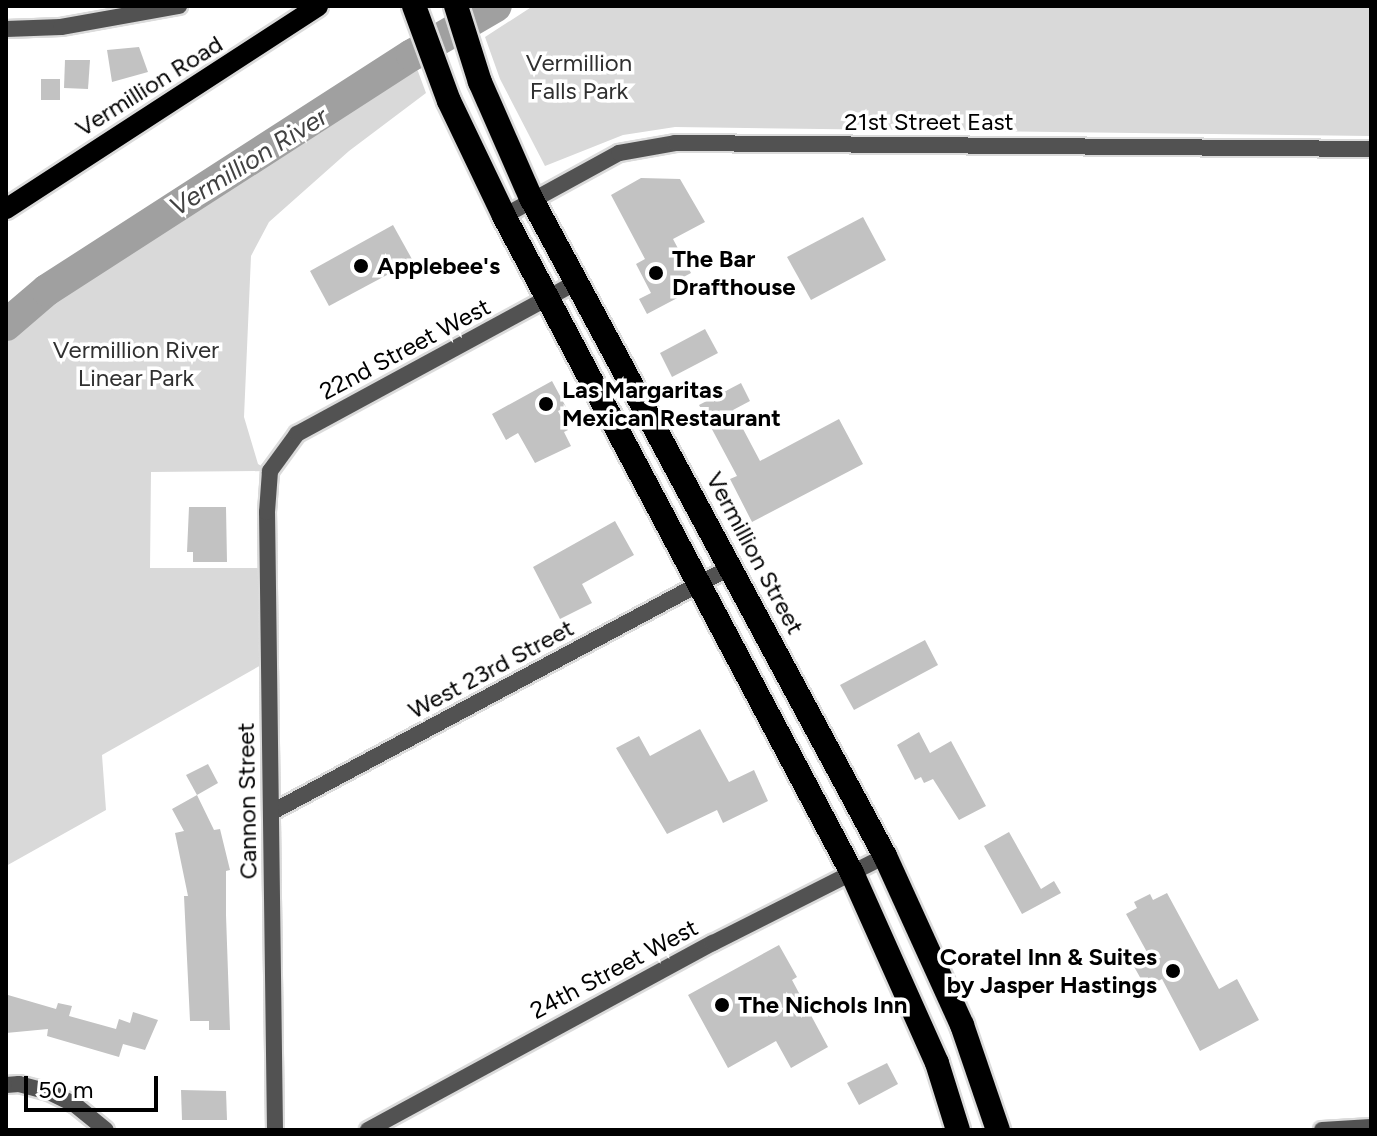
<!DOCTYPE html>
<style>
body{margin:0}
#map{position:relative;width:1377px;height:1136px;overflow:hidden;background:#fff;font-family:Figtree,sans-serif}
div>[style]{position:absolute}
[style*='--x']{left:calc(var(--x)*1px);top:calc(var(--y)*1px);width:calc(var(--w)*1px);rotate:calc(var(--a)*1deg)}
.green>*{inset:0;background:#d9d9d9}
.river>*{height:32px;margin:-16px;padding:0 16px;transform-origin:16px;border-radius:16px;background:#a0a0a0}
.building>*{inset:0;background:#c2c2c2}
.roads{filter:drop-shadow(2px 0 #dbdbdb) drop-shadow(-2px 0 #dbdbdb) drop-shadow(0 2px #dbdbdb) drop-shadow(0 -2px #dbdbdb)}
.street>*{height:16px;margin:-8px;padding:0 8px;transform-origin:8px;border-radius:8px;background:#525252}
.primary>*{height:20px;margin:-10px;padding:0 10px;transform-origin:10px;border-radius:10px;background:#000}
.highway>*{height:24px;margin:-12px;padding:0 12px;transform-origin:12px;border-radius:12px;background:#000}
.dots>*{width:22px;height:22px;translate:-50% -50%;box-sizing:border-box;border:4px solid #fff;border-radius:50%}
span{translate:-50% -50%;white-space:nowrap;text-align:center;line-height:1.15;-webkit-text-stroke:7px #fff;paint-order:stroke}
.park-label{font-size:24px;color:#303030}
.street-label{font-size:24px;color:#000}
.poi-label{font-size:24px;color:#000;font-weight:700}
.left{translate:0 -50%;text-align:left}
.right{translate:-100% -50%;text-align:right}
.water-label{font-size:26px;color:#414141;font-style:italic}
.frame{position:absolute;inset:0;border:8px solid #000;pointer-events:none}
.scale{position:absolute;left:24px;top:1076px;width:134px;height:36px;box-sizing:border-box;border:4px solid #000;border-top:0;padding-left:10px;font-size:24px;line-height:28px;white-space:nowrap;color:#000;-webkit-text-stroke:6px #fff;paint-order:stroke}
</style>
<div id="map">
<div class="green">
<i style="clip-path:polygon(533px 6px,1371px 6px,1371px 136px,675px 127px,623px 135px,545px 166px,500px 79px,485px 37px)"></i>
<i style="clip-path:polygon(412px 55px,426px 93px,349px 151px,269px 222px,251px 256px,244px 417px,258px 464px,270px 471px,151px 472px,150px 568px,268px 568px,270px 660px,102px 755px,106px 810px,6px 866px,6px 326px,47px 290px)"></i>
</div>
<div class="river">
<i style="--x:6;--y:325;--w:54;--a:-40.5"></i>
<i style="--x:47;--y:290;--w:434;--a:-32.8"></i>
<i style="--x:412;--y:55;--w:97;--a:-30.3"></i>
</div>
<div class="building">
<i style="clip-path:polygon(139px 47px,148px 72px,112px 82px,107px 50px)"></i>
<i style="clip-path:polygon(65px 60px,90px 60px,88px 89px,64px 88px)"></i>
<i style="clip-path:polygon(41px 79px,60px 79px,60px 100px,41px 100px)"></i>
<i style="clip-path:polygon(641px 178px,680px 179px,705px 222px,673px 239px,691px 273px,676px 281px,683px 295px,647px 314px,639px 299px,651px 293px,636px 264px,645px 259px,611px 195px)"></i>
<i style="clip-path:polygon(863px 217px,886px 260px,811px 300px,787px 257px)"></i>
<i style="clip-path:polygon(393px 225px,413px 261px,329px 306px,310px 271px)"></i>
<i style="clip-path:polygon(705px 329px,718px 353px,672px 377px,660px 353px)"></i>
<i style="clip-path:polygon(552px 381px,566px 407px,558px 411px,568px 430px,564px 432px,571px 446px,535px 463px,518px 433px,506px 440px,492px 414px)"></i>
<i style="clip-path:polygon(741px 383px,750px 401px,733px 410px,760px 461px,839px 419px,863px 464px,752px 522px,730px 479px,737px 476px,699px 405px)"></i>
<i style="clip-path:polygon(189px 507px,226px 507px,227px 562px,193px 562px,193px 552px,187px 552px)"></i>
<i style="clip-path:polygon(615px 521px,634px 555px,582px 584px,592px 603px,560px 619px,533px 567px)"></i>
<i style="clip-path:polygon(925px 640px,938px 665px,854px 710px,840px 685px)"></i>
<i style="clip-path:polygon(700px 729px,729px 782px,754px 770px,768px 801px,723px 823px,717px 810px,667px 834px,616px 748px,639px 736px,650px 756px)"></i>
<i style="clip-path:polygon(919px 732px,930px 753px,951px 741px,986px 806px,959px 820px,933px 779px,924px 783px,921px 777px,915px 780px,897px 745px)"></i>
<i style="clip-path:polygon(208px 764px,218px 783px,197px 795px,186px 775px)"></i>
<i style="clip-path:polygon(197px 795px,214px 830px,220px 829px,230px 870px,226px 871px,226px 915px,230px 1030px,209px 1030px,209px 1021px,190px 1021px,184px 896px,188px 896px,175px 833px,184px 831px,172px 809px)"></i>
<i style="clip-path:polygon(1009px 832px,1041px 889px,1054px 881px,1061px 893px,1022px 914px,984px 846px)"></i>
<i style="clip-path:polygon(1167px 893px,1219px 989px,1237px 979px,1259px 1020px,1200px 1051px,1162px 979px,1146px 988px,1132px 963px,1148px 954px,1126px 914px,1137px 908px,1134px 902px,1150px 894px,1153px 900px)"></i>
<i style="clip-path:polygon(779px 945px,797px 977px,792px 980px,828px 1047px,791px 1068px,776px 1041px,728px 1068px,688px 995px)"></i>
<i style="clip-path:polygon(8px 995px,56px 1009px,58px 1003px,72px 1006px,69px 1016px,116px 1029px,119px 1019px,130px 1023px,133px 1012px,158px 1020px,145px 1050px,123px 1044px,119px 1057px,47px 1036px,48px 1029px,6px 1033px)"></i>
<i style="clip-path:polygon(887px 1063px,898px 1084px,859px 1105px,847px 1083px)"></i>
<i style="clip-path:polygon(181px 1090px,226px 1091px,227px 1120px,182px 1120px)"></i>
</div>
<div class="roads">
<div class="street">
<i style="--x:6;--y:29;--w:55;--a:-2.1"></i>
<i style="--x:61;--y:27;--w:120;--a:-10.1"></i>
<i style="--x:504;--y:216;--w:131;--a:-28.7"></i>
<i style="--x:619;--y:153;--w:57;--a:-10.1"></i>
<i style="--x:675;--y:143;--w:696;--a:0.49"></i>
<i style="--x:272;--y:812;--w:520;--a:-28.09"></i>
<i style="--x:6;--y:1085;--w:13;--a:-4"></i>
<i style="--x:19;--y:1084;--w:31;--a:15"></i>
<i style="--x:49;--y:1092;--w:28;--a:26"></i>
<i style="--x:74;--y:1104;--w:41;--a:39.1"></i>
<i style="--x:275;--y:1130;--w:618;--a:-90.74"></i>
<i style="--x:267;--y:512;--w:41;--a:-85.8"></i>
<i style="--x:270;--y:471;--w:46;--a:-53.9"></i>
<i style="--x:297;--y:434;--w:316;--a:-28.5"></i>
<i style="--x:368;--y:1130;--w:392;--a:-28.5"></i>
<i style="--x:713;--y:943;--w:193;--a:-26.8"></i>
<i style="--x:1322;--y:1130;--w:49;--a:-3.5"></i>
</div>
<div class="primary">
<i style="--x:6;--y:209;--w:372;--a:-33"></i>
</div>
<div class="highway">
<i style="--x:414;--y:6;--w:101;--a:69.8"></i>
<i style="--x:449;--y:101;--w:127;--a:64.4"></i>
<i style="--x:504;--y:216;--w:743;--a:62.09"></i>
<i style="--x:852;--y:873;--w:208;--a:65.9"></i>
<i style="--x:937;--y:1063;--w:70;--a:72.6"></i>
<i style="--x:456;--y:6;--w:80;--a:72.5"></i>
<i style="--x:480;--y:82;--w:127;--a:66.3"></i>
<i style="--x:531;--y:198;--w:747;--a:61.72"></i>
<i style="--x:885;--y:856;--w:186;--a:65.5"></i>
<i style="--x:962;--y:1025;--w:111;--a:71.1"></i>
</div>
</div>
<div class="dots">
<i style="left:361px;top:266px;background:#000"></i>
<i style="left:656px;top:273px;background:#000"></i>
<i style="left:546px;top:404px;background:#000"></i>
<i style="left:1173px;top:971px;background:#000"></i>
<i style="left:722px;top:1005px;background:#000"></i>
</div>
<div class="park-label">
<span style="left:579px;top:77px">Vermillion<br>Falls Park</span>
<span style="left:136px;top:364px">Vermillion River<br>Linear Park</span>
</div>
<div class="street-label">
<span style="left:149px;top:86px;rotate:-32deg">Vermillion Road</span>
<span style="left:929px;top:122px">21st Street East</span>
<span style="left:405px;top:349px;rotate:-28deg">22nd Street West</span>
<span style="left:755px;top:553px;rotate:62deg">Vermillion Street</span>
<span style="left:491px;top:669px;rotate:-28deg">West 23rd Street</span>
<span style="left:247px;top:801px;rotate:-91deg">Cannon Street</span>
<span style="left:614px;top:969px;rotate:-28deg">24th Street West</span>
</div>
<div class="poi-label">
<span class="left" style="left:672px;top:273px">The Bar<br>Drafthouse</span>
<span class="left" style="left:377px;top:266px">Applebee's</span>
<span class="left" style="left:562px;top:404px">Las Margaritas<br>Mexican Restaurant</span>
<span class="right" style="left:1157px;top:971px">Coratel Inn &amp; Suites<br>by Jasper Hastings</span>
<span class="left" style="left:738px;top:1005px">The Nichols Inn</span>
</div>
<div class="water-label">
<span style="left:249px;top:162px;rotate:-32deg">Vermillion River</span>
</div>
<div class="frame"></div>
<div class="scale">50 m</div>
</div>
